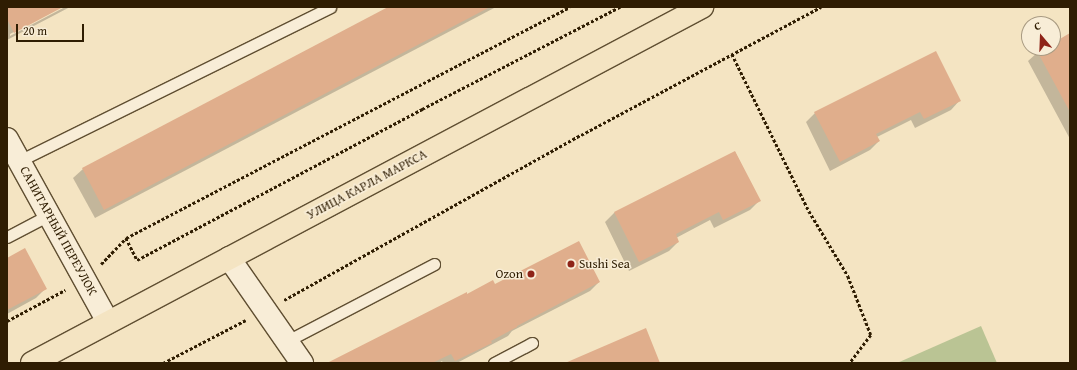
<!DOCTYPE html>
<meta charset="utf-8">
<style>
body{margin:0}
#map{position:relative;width:1077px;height:370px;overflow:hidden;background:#f4e4c2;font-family:"Gentium Book Plus",serif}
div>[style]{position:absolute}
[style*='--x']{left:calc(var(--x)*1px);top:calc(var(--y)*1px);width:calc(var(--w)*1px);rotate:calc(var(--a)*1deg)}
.green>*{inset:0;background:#bac494}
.shadow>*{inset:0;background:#0003}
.building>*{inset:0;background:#e0ae8c}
.path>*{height:2.5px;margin-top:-1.25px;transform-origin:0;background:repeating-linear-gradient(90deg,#2f1d02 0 3px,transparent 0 5px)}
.roads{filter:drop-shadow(1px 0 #604f32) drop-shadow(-1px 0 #604f32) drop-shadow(0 1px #604f32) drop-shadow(0 -1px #604f32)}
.service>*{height:11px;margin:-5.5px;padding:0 5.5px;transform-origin:5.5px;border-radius:5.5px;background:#f8edd7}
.minor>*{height:22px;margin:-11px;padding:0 11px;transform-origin:11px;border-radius:11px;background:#f8edd7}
.trunk>*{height:22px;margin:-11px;padding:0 11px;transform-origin:11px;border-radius:11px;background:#f4e4c2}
.dots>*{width:11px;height:11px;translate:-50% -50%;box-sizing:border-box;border:2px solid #f8edd7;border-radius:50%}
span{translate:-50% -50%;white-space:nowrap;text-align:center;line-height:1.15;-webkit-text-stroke:3px #f8edd7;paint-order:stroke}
.street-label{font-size:13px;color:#2f1d02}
.poi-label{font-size:13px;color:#2f1d02}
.left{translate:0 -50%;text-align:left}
.right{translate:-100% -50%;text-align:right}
.frame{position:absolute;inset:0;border:8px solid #2f1d02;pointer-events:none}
.north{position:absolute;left:1021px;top:16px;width:40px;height:40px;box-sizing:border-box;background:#f8edd7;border:1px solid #a89a82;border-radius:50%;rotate:341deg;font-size:11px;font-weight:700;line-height:16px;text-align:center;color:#2f1d02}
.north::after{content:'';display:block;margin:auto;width:14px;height:18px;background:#8f2418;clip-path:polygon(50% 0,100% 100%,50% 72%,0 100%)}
.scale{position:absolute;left:16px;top:24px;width:68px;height:18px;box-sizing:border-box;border:2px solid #2f1d02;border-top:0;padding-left:5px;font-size:12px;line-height:14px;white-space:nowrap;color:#2f1d02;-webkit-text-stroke:3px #f8edd7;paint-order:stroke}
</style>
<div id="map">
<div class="green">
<i style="clip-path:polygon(981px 326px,997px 363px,897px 363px)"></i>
</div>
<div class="shadow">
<i style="clip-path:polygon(7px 7px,61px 7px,10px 34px,10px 36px,65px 7px,70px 7px,7px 40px)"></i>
<i style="clip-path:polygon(390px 7px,496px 7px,95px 218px,73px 178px,83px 169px)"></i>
<i style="clip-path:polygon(1070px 34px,1070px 139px,1028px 61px,1038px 52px,1045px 48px,1053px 48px,1053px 44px)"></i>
<i style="clip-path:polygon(960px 100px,951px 110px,915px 128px,911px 120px,877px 137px,879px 141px,870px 150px,830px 171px,806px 122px,815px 113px)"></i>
<i style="clip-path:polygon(735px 152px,759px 201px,750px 210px,714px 228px,710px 220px,676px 238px,678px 242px,669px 251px,629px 271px,605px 222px,614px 213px)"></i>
<i style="clip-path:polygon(7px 259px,45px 289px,36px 298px,7px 314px)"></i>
<i style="clip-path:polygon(599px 282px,590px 291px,512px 331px,508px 336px,457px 363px,443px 363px,442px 361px,439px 363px,337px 363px,467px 295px,495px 286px)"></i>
</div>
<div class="building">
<i style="clip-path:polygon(7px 7px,63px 7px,14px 33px,7px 19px)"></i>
<i style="clip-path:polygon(388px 7px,490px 7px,104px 210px,82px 168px)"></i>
<i style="clip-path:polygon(1070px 33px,1070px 112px,1037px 51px,1043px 48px,1053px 48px,1053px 43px)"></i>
<i style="clip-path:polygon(936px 51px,961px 101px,924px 119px,920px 112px,876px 134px,880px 141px,840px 162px,814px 112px)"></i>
<i style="clip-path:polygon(735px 151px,761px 201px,723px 220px,719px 212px,676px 234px,679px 242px,639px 262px,614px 212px)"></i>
<i style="clip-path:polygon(579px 241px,600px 282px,517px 326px,517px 327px,491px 341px,492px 343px,455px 361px,451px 354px,432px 363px,327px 363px,467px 292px,467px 294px,493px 280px,495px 284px)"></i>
<i style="clip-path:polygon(25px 248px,47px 289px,7px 310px,7px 258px)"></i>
<i style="clip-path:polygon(646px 328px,660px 363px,565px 363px)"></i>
</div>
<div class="path">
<i style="--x:732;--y:54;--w:175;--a:63.9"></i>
<i style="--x:809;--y:211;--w:76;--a:59"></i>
<i style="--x:848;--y:276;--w:63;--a:68.7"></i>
<i style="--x:871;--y:335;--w:35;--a:127"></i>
<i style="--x:126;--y:238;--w:25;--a:63"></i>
<i style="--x:137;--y:260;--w:323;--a:-27.9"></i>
<i style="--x:422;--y:109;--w:223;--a:-27.3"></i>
<i style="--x:101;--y:264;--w:36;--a:-46"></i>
<i style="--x:126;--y:238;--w:500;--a:-27.5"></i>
<i style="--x:284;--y:300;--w:340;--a:-29.1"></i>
<i style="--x:581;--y:135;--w:272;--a:-28.1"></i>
<i style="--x:7;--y:321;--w:66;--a:-28.1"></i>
<i style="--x:163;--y:363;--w:93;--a:-27.4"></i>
</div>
<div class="roads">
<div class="service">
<i style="--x:19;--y:161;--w:347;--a:-26.3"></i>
<i style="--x:7;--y:237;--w:47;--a:-27.6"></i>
<i style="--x:287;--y:341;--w:166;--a:-27.6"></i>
<i style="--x:494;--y:363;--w:43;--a:-27.8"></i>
</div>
<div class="minor">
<i style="--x:7;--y:139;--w:209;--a:61.1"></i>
<i style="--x:229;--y:258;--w:128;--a:55.2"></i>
</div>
<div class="trunk">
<i style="--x:32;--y:363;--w:759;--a:-27.98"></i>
</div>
</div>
<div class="dots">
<i style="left:571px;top:264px;background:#8f2418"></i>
<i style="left:531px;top:274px;background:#8f2418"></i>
</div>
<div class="street-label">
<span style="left:367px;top:185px;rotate:-28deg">УЛИЦА КАРЛА МАРКСА</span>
<span style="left:58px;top:231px;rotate:61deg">САНИТАРНЫЙ ПЕРЕУЛОК</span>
</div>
<div class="poi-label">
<span class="left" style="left:579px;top:264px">Sushi Sea</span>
<span class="right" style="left:523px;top:274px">Ozon</span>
</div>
<div class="frame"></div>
<div class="north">С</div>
<div class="scale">20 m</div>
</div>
